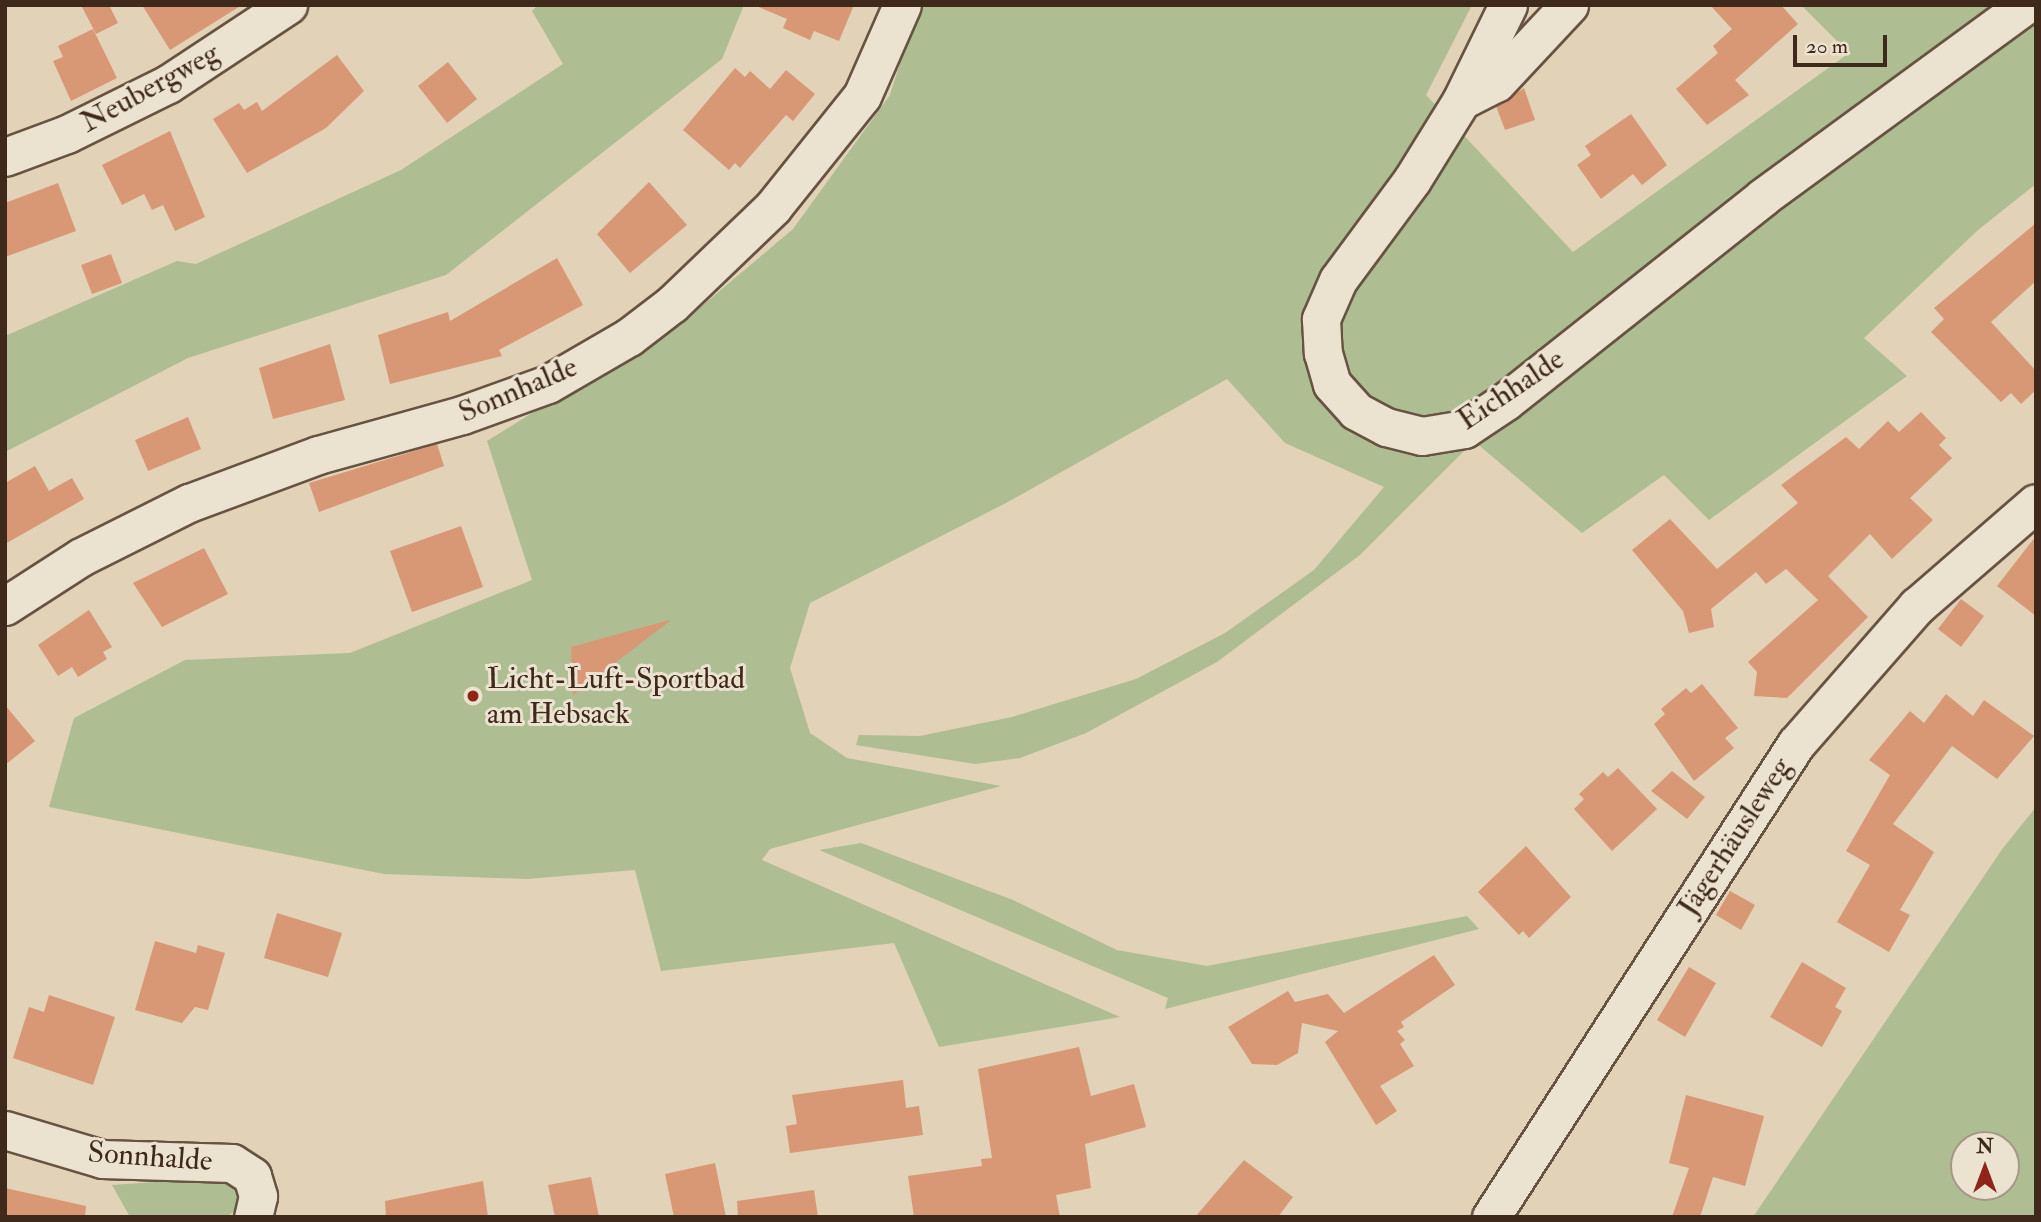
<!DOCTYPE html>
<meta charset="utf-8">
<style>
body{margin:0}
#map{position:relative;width:2041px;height:1222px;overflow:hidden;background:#e2d2b7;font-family:"IM FELL Double Pica",serif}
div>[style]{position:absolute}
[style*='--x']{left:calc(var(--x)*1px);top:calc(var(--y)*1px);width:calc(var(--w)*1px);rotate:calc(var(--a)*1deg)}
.green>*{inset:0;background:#aebd92}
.building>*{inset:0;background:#d89876}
.roads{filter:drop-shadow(2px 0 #675341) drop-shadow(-2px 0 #675341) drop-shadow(0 2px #675341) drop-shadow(0 -2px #675341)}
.minor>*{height:37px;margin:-18.5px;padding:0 18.5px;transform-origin:18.5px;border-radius:18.5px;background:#ece2d0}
.dots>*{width:19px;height:19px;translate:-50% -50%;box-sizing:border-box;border:4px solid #ece2d0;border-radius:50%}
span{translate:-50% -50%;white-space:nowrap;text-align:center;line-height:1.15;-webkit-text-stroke:6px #ece2d0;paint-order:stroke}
.street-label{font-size:30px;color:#3e291a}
.poi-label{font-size:30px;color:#3e291a}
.left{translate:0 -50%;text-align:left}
.frame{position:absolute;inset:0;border:7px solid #3e291a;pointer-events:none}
.north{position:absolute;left:1950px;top:1131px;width:70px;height:70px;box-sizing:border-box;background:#ece2d0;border:2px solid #a69887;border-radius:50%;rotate:0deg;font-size:19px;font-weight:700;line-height:28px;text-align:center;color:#3e291a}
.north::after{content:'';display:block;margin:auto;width:24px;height:32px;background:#8f2418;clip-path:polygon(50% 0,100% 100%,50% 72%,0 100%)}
.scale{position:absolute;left:1793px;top:35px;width:94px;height:32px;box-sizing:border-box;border:4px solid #3e291a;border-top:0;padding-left:9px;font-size:21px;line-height:24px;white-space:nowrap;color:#3e291a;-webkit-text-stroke:5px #ece2d0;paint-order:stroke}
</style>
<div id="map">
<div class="green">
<i style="clip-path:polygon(538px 5px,744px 5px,722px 59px,446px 275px,188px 358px,5px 452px,5px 336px,177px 261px,196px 264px,401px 170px,563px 64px,532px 11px)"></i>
<i style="clip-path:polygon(918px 5px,1472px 5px,1426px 95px,1573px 252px,1849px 53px,1801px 5px,2036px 5px,2036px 184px,1978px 230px,1864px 338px,1907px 376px,1709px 520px,1664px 475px,1582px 533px,1474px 441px,1360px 555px,1217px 662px,1086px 733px,1020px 758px,975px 764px,856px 745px,859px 735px,920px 736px,1012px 717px,1136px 679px,1225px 633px,1314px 570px,1384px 487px,1285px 443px,1227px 379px,1006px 503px,810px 603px,790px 668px,810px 733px,847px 758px,1001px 786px,770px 849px,762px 860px,1120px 1017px,939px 1047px,894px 943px,661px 971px,635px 870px,527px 879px,384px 874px,49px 807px,74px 718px,185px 660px,350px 653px,532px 580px,487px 441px,696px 311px,793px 229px,890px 95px)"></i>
<i style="clip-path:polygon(evenodd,2036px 807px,2036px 1217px,1753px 1217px,2003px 848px,2036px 807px,1964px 1145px,2006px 1145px,2006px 1187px,1964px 1187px,1964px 1145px)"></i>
<i style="clip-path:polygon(861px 843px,1013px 900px,1117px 950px,1207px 966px,1467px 916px,1479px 929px,1165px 1009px,1168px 998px,819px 850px)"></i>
<i style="clip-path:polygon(214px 1178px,228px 1179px,242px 1197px,238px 1209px,226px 1217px,130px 1217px,112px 1185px)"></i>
</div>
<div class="building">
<i style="clip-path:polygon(81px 5px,109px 5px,118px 23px,96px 34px)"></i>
<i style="clip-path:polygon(142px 5px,242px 5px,170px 50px)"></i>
<i style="clip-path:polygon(754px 5px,854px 5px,839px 41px,814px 31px,810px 40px,783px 28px,787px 19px)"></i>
<i style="clip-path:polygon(1710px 5px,1781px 5px,1798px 24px,1735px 80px,1749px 95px,1707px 125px,1676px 89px,1718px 53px,1713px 46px,1732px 29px)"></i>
<i style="clip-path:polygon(93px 29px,117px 78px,71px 101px,53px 61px,63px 57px,58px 46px)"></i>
<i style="clip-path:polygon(337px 55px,364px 91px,326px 128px,247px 173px,213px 119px,239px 103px,244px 110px,257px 102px,262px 111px)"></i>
<i style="clip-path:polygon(448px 62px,477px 99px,447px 123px,418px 86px)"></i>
<i style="clip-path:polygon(735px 68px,745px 77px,750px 71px,770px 89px,786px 70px,815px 94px,793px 121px,786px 115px,740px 168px,735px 163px,729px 170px,683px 130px)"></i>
<i style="clip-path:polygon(1524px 88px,1535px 120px,1505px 130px,1496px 106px)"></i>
<i style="clip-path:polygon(1631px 114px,1667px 165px,1642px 185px,1633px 174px,1601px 199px,1577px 165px,1591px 155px,1585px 146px)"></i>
<i style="clip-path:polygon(170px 131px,205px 217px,175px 231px,163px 205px,152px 210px,144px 194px,122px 205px,102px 165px)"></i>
<i style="clip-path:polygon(649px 182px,687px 225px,630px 273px,597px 234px)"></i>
<i style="clip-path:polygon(58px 183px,76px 231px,5px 257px,5px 203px)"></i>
<i style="clip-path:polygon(2036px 223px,2036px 281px,1991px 322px,2036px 371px,2036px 390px,2021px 404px,2011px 393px,2001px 402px,1931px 332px,1944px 319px,1934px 308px)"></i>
<i style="clip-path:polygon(111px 254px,122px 283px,92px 294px,81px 265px)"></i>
<i style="clip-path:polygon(557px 258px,583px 305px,499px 350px,502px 356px,390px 384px,378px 335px,448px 312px,450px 321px)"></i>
<i style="clip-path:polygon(330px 344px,345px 400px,273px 419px,259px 368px)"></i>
<i style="clip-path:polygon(1921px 412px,1946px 438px,1939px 445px,1952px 458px,1910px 498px,1933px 520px,1892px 559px,1870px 534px,1828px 576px,1868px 617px,1787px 698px,1754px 696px,1757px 672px,1748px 662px,1818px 600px,1786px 569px,1766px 584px,1756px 572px,1711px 609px,1714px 627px,1689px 633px,1683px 611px,1632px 550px,1670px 519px,1717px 569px,1798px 503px,1781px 485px,1846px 437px,1859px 449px,1888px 421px,1899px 432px)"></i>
<i style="clip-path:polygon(188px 417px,201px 449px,148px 471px,135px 440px)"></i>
<i style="clip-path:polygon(437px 444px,444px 466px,319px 512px,309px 483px)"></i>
<i style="clip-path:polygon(35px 466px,49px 491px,72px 478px,84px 499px,5px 544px,5px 483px)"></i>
<i style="clip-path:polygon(461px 526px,483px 587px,412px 612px,390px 551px)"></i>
<i style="clip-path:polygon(2036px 536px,2036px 616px,1997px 586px)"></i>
<i style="clip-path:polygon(204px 548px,228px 594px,162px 627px,133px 583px)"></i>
<i style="clip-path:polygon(1961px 599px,1984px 616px,1961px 647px,1938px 629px)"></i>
<i style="clip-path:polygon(89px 610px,112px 647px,103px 652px,107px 659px,78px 677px,72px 667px,58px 676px,38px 645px)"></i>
<i style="clip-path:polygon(669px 620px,670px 621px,573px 695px,571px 647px)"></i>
<i style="clip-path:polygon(1702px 684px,1738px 728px,1725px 738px,1734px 748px,1694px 781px,1654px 724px,1665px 714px,1661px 709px,1686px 688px,1691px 693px)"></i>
<i style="clip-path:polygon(1946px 694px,1973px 716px,1984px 700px,2034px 736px,1997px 779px,1952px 746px,1893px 824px,1934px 852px,1900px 910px,1910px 915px,1889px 952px,1837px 922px,1870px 865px,1846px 851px,1890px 775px,1869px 760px,1910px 711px,1924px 723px)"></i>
<i style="clip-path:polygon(5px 705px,35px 741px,5px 765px)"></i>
<i style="clip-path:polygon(1618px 768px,1657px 809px,1612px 851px,1574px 809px,1584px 799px,1579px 794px,1603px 772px,1608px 777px)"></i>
<i style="clip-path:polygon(1672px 771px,1705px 797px,1687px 819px,1651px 791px)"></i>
<i style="clip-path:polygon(1526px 846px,1571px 897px,1529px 938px,1523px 931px,1519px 935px,1478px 892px)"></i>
<i style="clip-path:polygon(1730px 891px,1755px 905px,1741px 930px,1716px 915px)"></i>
<i style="clip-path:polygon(277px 913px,342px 933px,328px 977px,264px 958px)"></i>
<i style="clip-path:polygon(155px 941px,196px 953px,198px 945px,225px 953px,208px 1010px,195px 1007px,182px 1023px,135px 1010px)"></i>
<i style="clip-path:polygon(1434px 955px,1455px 985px,1401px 1022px,1404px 1027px,1397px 1031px,1405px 1040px,1400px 1044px,1414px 1066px,1380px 1086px,1397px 1111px,1376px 1125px,1325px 1042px,1338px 1031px,1302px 1023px,1298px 1053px,1277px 1065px,1252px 1064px,1228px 1027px,1288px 991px,1295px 1002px,1328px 994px,1344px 1013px)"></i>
<i style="clip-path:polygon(1802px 962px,1846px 988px,1835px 1007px,1842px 1011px,1822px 1047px,1770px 1017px)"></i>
<i style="clip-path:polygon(1689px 967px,1716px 983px,1685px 1037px,1657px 1020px)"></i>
<i style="clip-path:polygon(49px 995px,115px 1017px,93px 1085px,13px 1058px,29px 1007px,44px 1012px)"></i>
<i style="clip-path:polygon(1079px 1047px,1091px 1096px,1134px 1084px,1146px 1127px,1085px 1144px,1091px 1188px,1056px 1195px,1060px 1217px,914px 1217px,908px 1176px,982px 1166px,981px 1159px,992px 1158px,978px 1069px)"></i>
<i style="clip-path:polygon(903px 1080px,906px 1108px,919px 1106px,923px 1135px,790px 1153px,786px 1126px,797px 1124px,792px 1095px)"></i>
<i style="clip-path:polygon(1686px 1095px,1764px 1116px,1745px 1186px,1713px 1177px,1700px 1217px,1672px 1217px,1689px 1168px,1669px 1163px)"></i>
<i style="clip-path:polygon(1244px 1160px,1293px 1197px,1278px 1217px,1195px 1217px)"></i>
<i style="clip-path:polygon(715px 1163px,726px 1217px,674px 1217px,665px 1174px)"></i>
<i style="clip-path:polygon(591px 1177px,599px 1217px,555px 1217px,548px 1185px)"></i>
<i style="clip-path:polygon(483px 1181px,488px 1217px,386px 1217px,385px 1201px)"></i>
<i style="clip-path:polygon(5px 1188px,86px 1206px,85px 1217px,5px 1217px)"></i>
<i style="clip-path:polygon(814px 1190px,818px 1217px,738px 1217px,737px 1201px)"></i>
</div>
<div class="roads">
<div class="minor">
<i style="--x:1508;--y:5;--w:107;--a:116.1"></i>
<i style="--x:1461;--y:101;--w:93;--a:121.8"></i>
<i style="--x:1412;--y:180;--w:124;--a:126.5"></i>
<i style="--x:1338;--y:280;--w:43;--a:113.6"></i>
<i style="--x:1321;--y:319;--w:34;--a:87"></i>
<i style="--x:1323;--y:353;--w:32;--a:74"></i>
<i style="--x:1332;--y:384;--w:36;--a:48"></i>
<i style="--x:1356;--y:411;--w:34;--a:28"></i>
<i style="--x:1386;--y:427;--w:37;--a:14"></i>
<i style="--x:1422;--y:436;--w:43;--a:-9.5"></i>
<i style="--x:1464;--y:429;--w:50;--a:-33.7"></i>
<i style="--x:1506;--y:401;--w:328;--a:-38.4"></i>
<i style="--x:1763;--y:197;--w:325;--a:-36.2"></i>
<i style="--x:1462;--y:100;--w:38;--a:-27"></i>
<i style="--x:1496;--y:83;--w:107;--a:-46.9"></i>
<i style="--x:5;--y:157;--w:66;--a:-20.4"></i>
<i style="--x:67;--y:134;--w:113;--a:-26.3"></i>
<i style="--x:168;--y:84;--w:144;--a:-33.4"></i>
<i style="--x:5;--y:606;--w:90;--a:-32.8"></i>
<i style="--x:81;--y:557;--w:121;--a:-26.6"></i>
<i style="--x:189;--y:503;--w:138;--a:-20.4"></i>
<i style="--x:318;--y:455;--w:149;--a:-15.5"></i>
<i style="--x:462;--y:415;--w:91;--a:-19.8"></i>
<i style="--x:548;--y:384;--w:94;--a:-30.1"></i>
<i style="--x:629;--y:337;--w:54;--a:-37.5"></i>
<i style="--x:672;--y:304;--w:140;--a:-43.8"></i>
<i style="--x:773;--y:207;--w:142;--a:-51.3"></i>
<i style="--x:862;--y:96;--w:99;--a:-66.3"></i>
<i style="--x:5;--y:1130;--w:101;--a:16.6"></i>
<i style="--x:102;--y:1159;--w:130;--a:1.8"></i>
<i style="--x:232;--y:1163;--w:24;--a:33"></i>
<i style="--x:252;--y:1176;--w:21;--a:73"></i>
<i style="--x:258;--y:1196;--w:22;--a:103"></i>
<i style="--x:1491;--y:1217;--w:563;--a:-57.19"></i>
<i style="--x:1796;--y:744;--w:184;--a:-48.8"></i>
<i style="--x:1917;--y:606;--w:157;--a:-40.9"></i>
</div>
</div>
<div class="dots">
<i style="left:473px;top:696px;background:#8f2418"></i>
</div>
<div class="street-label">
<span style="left:150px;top:88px;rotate:-29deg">Neubergweg</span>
<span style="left:518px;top:390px;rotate:-23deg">Sonnhalde</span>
<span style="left:1511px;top:390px;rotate:-34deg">Eichhalde</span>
<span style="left:1735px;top:837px;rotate:-57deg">Jägerhäusleweg</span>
<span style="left:150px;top:1157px;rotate:4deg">Sonnhalde</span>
</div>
<div class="poi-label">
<span class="left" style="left:487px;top:696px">Licht-Luft-Sportbad<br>am Hebsack</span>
</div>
<div class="frame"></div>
<div class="north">N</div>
<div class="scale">20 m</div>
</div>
